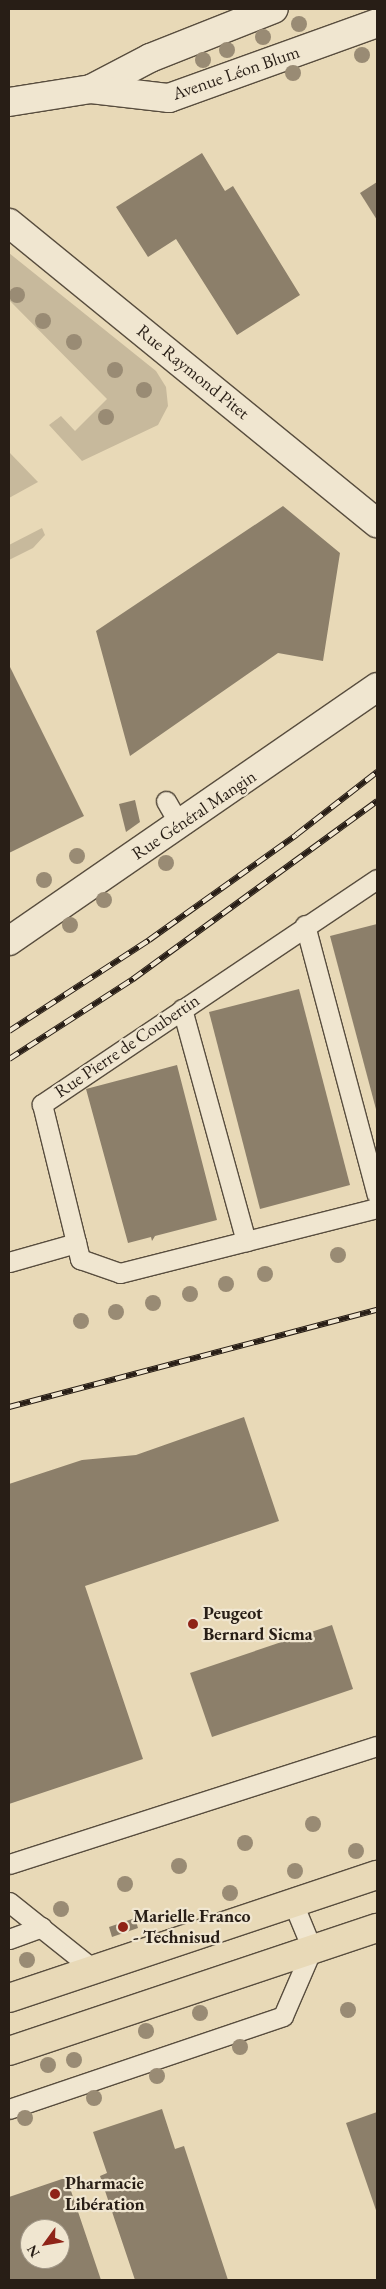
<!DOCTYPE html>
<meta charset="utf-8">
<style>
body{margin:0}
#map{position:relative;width:386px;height:2289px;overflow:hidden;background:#e8d9b7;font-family:"EB Garamond",serif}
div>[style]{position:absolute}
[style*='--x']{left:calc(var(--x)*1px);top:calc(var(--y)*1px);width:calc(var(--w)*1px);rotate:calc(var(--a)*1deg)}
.green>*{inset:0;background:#c7b99c}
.building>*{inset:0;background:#8c7f6a}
.roads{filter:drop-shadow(1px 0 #584d3e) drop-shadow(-1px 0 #584d3e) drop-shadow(0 1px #584d3e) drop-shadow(0 -1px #584d3e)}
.lane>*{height:19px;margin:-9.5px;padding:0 9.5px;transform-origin:9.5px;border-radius:9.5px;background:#f0e6d0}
.street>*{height:28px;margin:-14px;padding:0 14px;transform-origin:14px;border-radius:14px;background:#f0e6d0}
.secondary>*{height:28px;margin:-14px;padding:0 14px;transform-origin:14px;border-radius:14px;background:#f0e6d0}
.primary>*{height:28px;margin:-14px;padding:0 14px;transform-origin:14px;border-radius:14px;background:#e8d9b7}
.rail>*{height:5.5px;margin-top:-2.75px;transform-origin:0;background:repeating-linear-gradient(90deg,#f0e6d0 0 11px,#281e16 0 22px);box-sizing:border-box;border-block:1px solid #281e16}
.trees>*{width:16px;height:16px;margin:-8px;border-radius:50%;background:#998b74}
.dots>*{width:14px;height:14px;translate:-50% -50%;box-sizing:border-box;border:2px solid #f0e6d0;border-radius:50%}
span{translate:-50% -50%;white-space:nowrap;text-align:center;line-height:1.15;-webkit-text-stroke:4.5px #f0e6d0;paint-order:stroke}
.street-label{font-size:18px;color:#281e16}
.poi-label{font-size:18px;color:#281e16;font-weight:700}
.left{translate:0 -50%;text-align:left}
.frame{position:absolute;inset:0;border:10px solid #281e16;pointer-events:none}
.north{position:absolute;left:20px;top:2219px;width:50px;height:50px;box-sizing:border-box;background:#f0e6d0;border:1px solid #a09686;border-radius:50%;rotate:238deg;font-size:14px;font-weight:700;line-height:20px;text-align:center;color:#281e16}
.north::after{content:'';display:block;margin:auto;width:18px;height:22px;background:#8f2418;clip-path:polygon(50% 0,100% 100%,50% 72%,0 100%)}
</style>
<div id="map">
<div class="green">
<i style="clip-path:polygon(9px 253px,156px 371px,166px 387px,168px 406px,158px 425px,82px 461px,49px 425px,61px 416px,75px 431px,107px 399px,9px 300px)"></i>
<i style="clip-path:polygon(9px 452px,38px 482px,9px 498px)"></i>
<i style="clip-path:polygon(42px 528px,45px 535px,33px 548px,9px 560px,9px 545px)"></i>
</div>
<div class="building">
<i style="clip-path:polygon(202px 153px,225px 191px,233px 186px,300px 295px,237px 335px,176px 239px,148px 257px,116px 207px)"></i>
<i style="clip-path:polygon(377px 182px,377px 220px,360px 193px)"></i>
<i style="clip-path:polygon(283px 506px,340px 553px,323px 661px,278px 653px,130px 756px,96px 631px)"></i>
<i style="clip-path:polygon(9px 665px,84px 816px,9px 853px)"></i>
<i style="clip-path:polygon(135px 800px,140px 822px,126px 832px,119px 804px)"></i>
<i style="clip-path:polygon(377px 924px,377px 1113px,330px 936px)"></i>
<i style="clip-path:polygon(299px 989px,350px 1185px,260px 1209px,209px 1012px)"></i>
<i style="clip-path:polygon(177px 1065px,217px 1220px,155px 1236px,152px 1241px,151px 1237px,128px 1243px,86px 1089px)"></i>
<i style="clip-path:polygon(244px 1417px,279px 1521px,85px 1586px,143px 1759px,9px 1804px,9px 1484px,82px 1460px,136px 1455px)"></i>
<i style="clip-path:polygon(332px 1625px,353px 1689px,212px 1737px,190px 1673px)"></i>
<i style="clip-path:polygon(135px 1918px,138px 1928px,112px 1937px,109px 1927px)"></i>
<i style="clip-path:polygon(162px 2109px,175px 2149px,184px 2146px,228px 2280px,135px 2280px,100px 2176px,107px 2173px,93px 2132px)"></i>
<i style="clip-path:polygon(377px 2112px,377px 2213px,346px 2123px)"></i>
<i style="clip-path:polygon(evenodd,62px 2179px,67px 2179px,101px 2280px,9px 2280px,9px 2197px,62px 2179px,30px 2229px,60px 2229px,60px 2259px,30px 2259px,30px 2229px)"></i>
</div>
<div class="roads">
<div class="lane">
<i style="--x:166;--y:801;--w:28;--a:60"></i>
<i style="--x:377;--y:879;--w:404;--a:146.1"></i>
<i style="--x:42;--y:1104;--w:160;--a:76.2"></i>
<i style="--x:80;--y:1259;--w:42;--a:19.3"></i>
<i style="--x:120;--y:1273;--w:265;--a:-14.2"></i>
<i style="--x:305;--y:925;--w:279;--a:75.1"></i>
<i style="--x:182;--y:1009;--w:241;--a:74.6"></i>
<i style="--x:9;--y:1262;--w:70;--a:-15.8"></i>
<i style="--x:9;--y:1864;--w:386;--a:-17.8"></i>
<i style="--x:9;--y:1902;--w:107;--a:38.6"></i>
<i style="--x:9;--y:1939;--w:35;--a:-20"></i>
<i style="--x:9;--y:2109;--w:289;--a:-18.7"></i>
<i style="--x:283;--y:2016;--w:73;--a:-66.6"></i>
<i style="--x:312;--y:1949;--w:50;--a:-112.4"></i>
</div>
<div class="street">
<i style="--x:9;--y:223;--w:475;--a:39.2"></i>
<i style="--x:9;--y:941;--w:447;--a:-34.6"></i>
</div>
<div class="secondary">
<i style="--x:91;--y:89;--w:67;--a:-27.7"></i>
<i style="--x:150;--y:58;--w:133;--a:-21.6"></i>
<i style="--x:9;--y:102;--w:83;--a:-9"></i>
<i style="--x:91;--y:89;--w:79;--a:6.6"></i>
<i style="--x:169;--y:98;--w:221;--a:-19.8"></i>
</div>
<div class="primary">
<i style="--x:9;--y:1998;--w:388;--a:-18.5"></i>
<i style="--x:9;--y:2051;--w:388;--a:-18.5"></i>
</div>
</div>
<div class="rail">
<i style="--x:9;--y:1031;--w:167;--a:-33"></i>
<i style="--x:149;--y:940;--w:181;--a:-35.5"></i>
<i style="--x:296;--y:835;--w:103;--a:-37.9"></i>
<i style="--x:9;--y:1059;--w:148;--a:-32.8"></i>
<i style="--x:133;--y:979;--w:302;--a:-36.1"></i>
<i style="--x:9;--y:1407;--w:381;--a:-14.8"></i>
</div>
<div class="trees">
<i style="left:299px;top:24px"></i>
<i style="left:263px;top:37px"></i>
<i style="left:227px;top:50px"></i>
<i style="left:362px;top:55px"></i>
<i style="left:203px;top:60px"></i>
<i style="left:293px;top:73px"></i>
<i style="left:17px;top:295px"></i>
<i style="left:43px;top:321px"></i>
<i style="left:74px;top:342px"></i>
<i style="left:115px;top:370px"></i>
<i style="left:144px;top:390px"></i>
<i style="left:106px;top:417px"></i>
<i style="left:77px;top:856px"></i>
<i style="left:166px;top:863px"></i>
<i style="left:44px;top:880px"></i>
<i style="left:104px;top:900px"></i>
<i style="left:70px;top:925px"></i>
<i style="left:338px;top:1255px"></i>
<i style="left:265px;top:1274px"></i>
<i style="left:226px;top:1284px"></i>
<i style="left:190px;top:1294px"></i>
<i style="left:153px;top:1303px"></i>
<i style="left:116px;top:1312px"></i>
<i style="left:81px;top:1321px"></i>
<i style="left:313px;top:1824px"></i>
<i style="left:245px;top:1843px"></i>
<i style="left:356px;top:1851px"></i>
<i style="left:179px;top:1866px"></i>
<i style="left:295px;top:1871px"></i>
<i style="left:125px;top:1884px"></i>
<i style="left:230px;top:1893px"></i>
<i style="left:61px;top:1909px"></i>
<i style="left:27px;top:1960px"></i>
<i style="left:348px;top:2010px"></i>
<i style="left:200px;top:2013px"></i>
<i style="left:146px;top:2031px"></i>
<i style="left:240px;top:2047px"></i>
<i style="left:74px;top:2060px"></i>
<i style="left:48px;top:2065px"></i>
<i style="left:157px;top:2076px"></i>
<i style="left:94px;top:2098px"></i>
<i style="left:25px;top:2118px"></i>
</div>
<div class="dots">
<i style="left:193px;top:1624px;background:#8f2418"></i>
<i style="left:123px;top:1927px;background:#8f2418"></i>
<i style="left:55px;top:2194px;background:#8f2418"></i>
</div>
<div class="street-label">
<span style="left:236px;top:73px;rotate:-19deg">Avenue Léon Blum</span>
<span style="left:193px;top:372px;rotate:39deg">Rue Raymond Pitet</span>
<span style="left:194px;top:815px;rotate:-34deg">Rue Général Mangin</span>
<span style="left:127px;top:1046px;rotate:-34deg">Rue Pierre de Coubertin</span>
</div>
<div class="poi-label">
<span class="left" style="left:203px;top:1624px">Peugeot<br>Bernard Sicma</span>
<span class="left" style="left:133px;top:1927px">Marielle Franco<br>- Technisud</span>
<span class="left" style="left:65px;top:2194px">Pharmacie<br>Libération</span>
</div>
<div class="frame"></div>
<div class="north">N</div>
</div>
